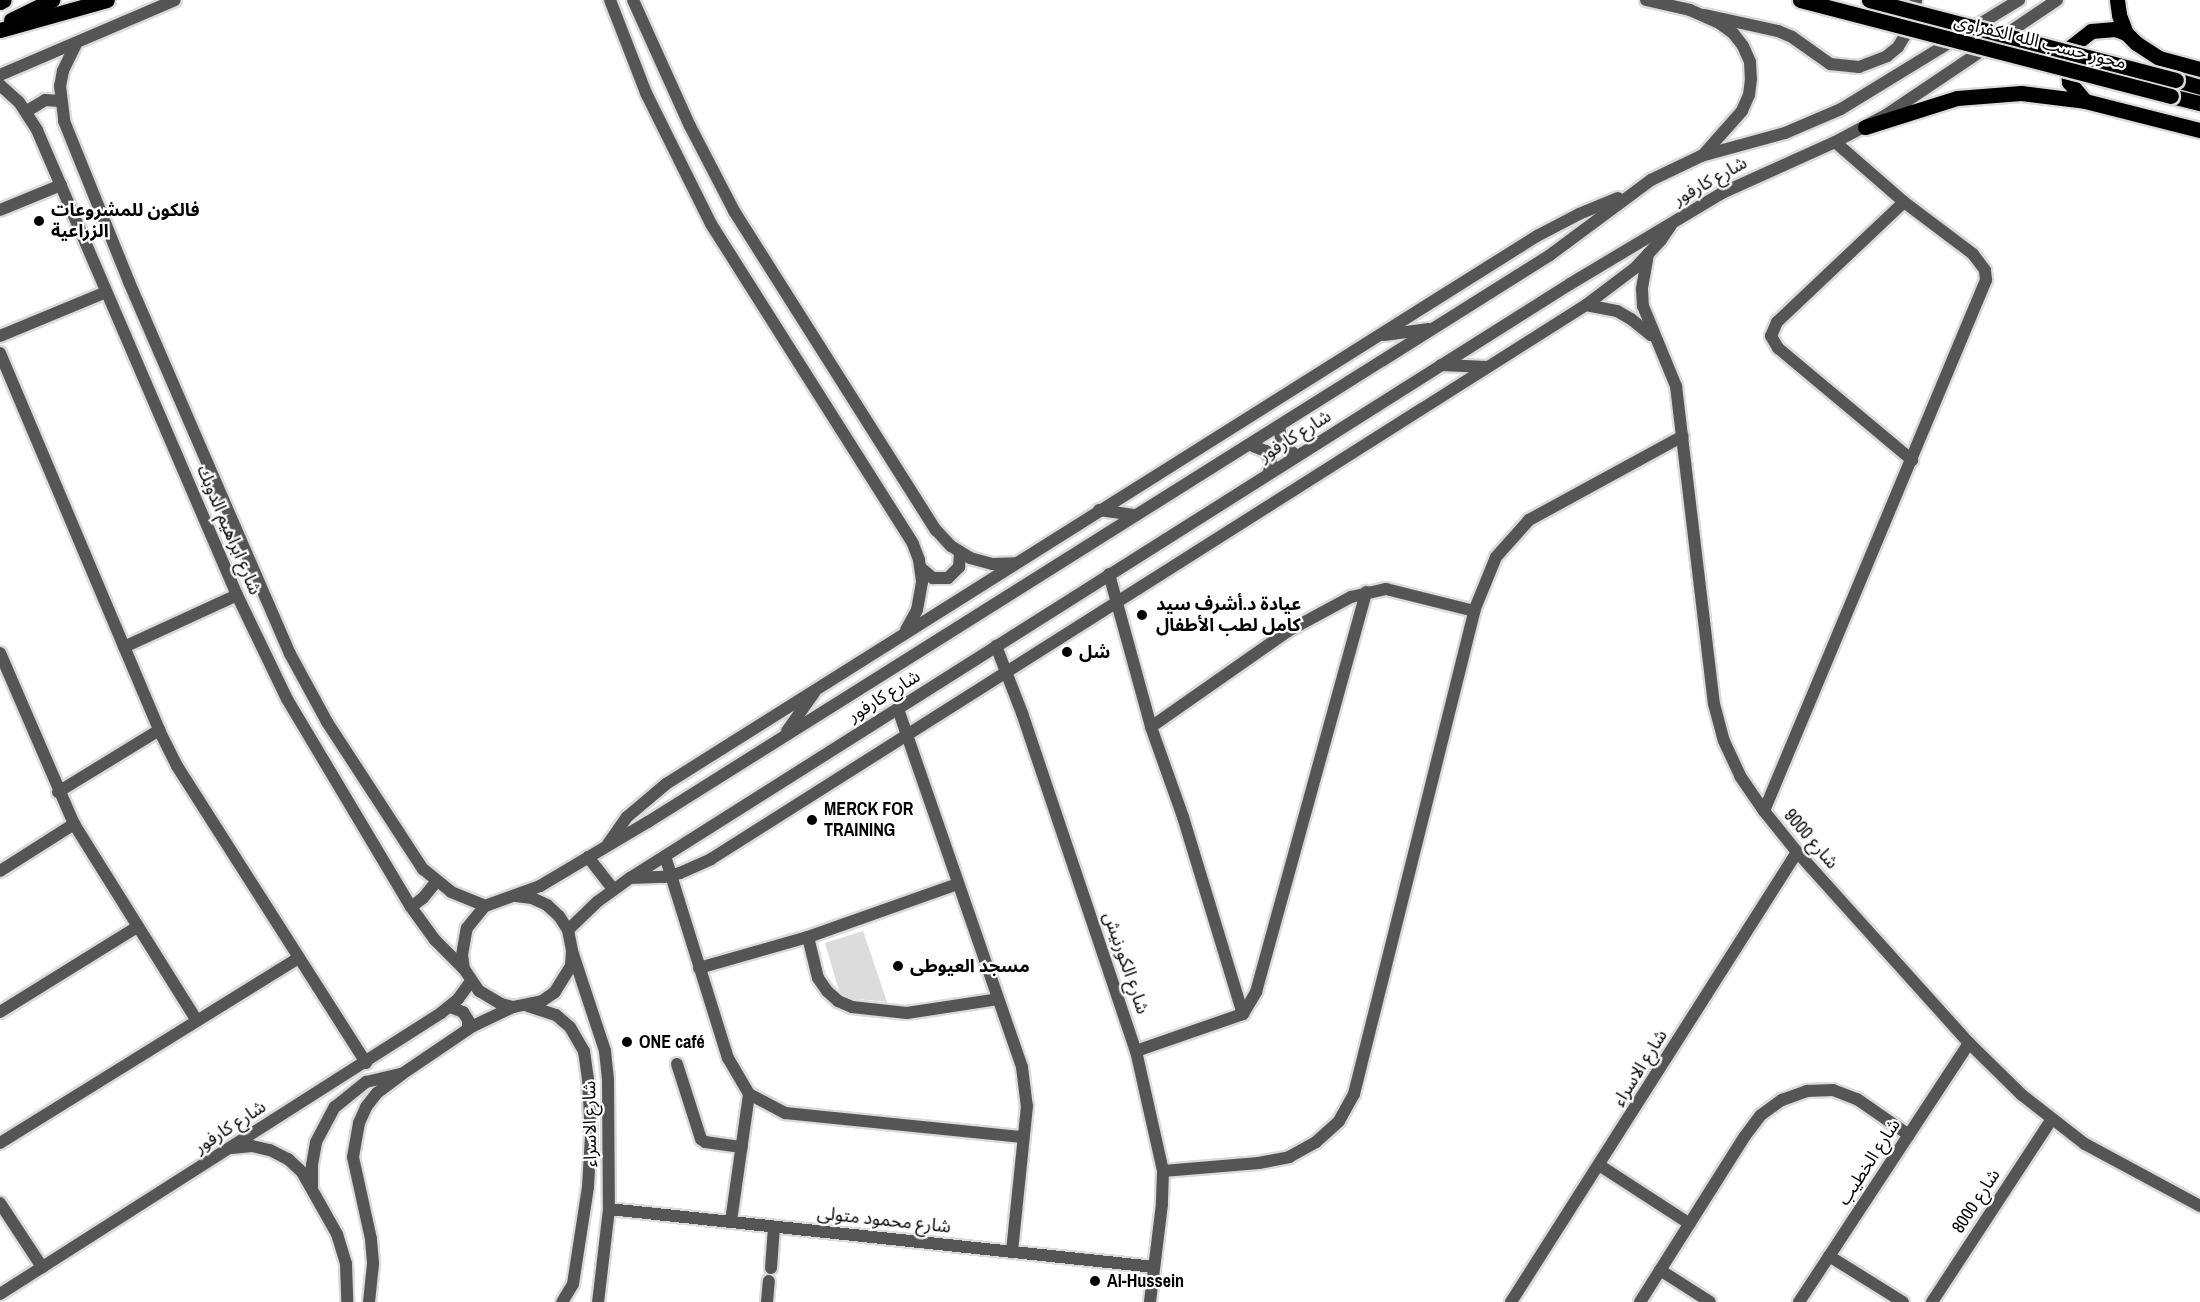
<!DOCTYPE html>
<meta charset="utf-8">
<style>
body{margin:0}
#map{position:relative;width:2200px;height:1302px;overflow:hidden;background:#fff;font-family:"Archivo Narrow","Noto Sans Arabic",sans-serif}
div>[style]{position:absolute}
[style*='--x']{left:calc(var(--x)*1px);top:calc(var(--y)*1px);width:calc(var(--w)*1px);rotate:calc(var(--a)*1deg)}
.green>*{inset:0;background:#dcdcdc}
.roads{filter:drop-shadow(2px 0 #dbdbdb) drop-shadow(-2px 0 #dbdbdb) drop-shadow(0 2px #dbdbdb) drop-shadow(0 -2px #dbdbdb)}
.minor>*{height:12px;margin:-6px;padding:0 6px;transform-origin:6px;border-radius:6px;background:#555}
.tertiary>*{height:12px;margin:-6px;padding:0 6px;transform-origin:6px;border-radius:6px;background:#555}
.primary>*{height:15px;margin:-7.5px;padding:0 7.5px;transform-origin:7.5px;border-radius:7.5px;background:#000}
.bridges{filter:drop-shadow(2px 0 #dbdbdb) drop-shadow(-2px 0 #dbdbdb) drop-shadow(0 2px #dbdbdb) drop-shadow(0 -2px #dbdbdb)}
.primary-bridge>*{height:15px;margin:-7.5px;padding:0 7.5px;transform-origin:7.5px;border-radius:7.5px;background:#000}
.dots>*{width:16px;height:16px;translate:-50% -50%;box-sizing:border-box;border:3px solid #fff;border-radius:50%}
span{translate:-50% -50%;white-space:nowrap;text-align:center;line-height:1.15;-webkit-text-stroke:4.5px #fff;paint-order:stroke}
.street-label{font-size:18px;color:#000}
.poi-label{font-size:18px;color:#000;font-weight:700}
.left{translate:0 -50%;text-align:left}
</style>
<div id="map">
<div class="green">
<i style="clip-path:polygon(863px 931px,887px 1002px,847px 998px,839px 991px,825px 943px)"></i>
</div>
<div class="roads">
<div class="minor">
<i style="--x:1904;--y:202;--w:175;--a:136.6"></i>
<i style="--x:1777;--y:322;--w:15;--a:113"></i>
<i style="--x:1771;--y:336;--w:14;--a:60"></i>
<i style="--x:1778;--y:348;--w:175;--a:39.9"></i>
<i style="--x:0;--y:210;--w:66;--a:-22.3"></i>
<i style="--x:1648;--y:254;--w:36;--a:100"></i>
<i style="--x:1642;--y:289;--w:17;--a:87"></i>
<i style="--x:1643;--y:306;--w:87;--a:67.6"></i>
<i style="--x:1676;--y:386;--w:320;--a:83.2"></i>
<i style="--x:1714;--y:704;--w:38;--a:75"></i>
<i style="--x:1724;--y:741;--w:38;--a:65"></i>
<i style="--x:1740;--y:776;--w:42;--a:55.6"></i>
<i style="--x:1764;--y:811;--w:53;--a:51.2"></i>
<i style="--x:1797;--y:852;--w:257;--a:48"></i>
<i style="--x:1969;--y:1043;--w:74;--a:44.5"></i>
<i style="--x:2022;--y:1095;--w:80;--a:37.9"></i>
<i style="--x:2085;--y:1144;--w:131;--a:28.3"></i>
<i style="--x:1586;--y:305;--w:32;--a:11"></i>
<i style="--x:1617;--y:311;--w:16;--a:30"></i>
<i style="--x:1631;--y:319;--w:26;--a:39"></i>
<i style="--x:0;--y:336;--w:115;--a:-22.5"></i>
<i style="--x:0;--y:353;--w:409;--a:67.1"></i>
<i style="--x:159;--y:730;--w:40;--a:63.4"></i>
<i style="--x:177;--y:766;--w:352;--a:57.5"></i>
<i style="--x:1109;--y:574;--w:159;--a:74.6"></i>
<i style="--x:1151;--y:727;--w:96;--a:70.4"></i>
<i style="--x:1183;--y:817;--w:206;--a:73.1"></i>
<i style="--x:996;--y:646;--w:72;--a:68.8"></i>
<i style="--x:1022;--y:713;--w:357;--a:71.4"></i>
<i style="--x:1136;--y:1051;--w:123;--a:77.3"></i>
<i style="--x:1163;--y:1171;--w:33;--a:92"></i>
<i style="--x:1162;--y:1204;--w:99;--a:97"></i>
<i style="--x:124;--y:647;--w:124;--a:-24.7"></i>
<i style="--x:0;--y:653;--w:186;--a:66.6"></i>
<i style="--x:74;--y:824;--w:232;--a:58"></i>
<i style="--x:898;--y:709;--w:379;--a:70.9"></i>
<i style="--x:1022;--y:1067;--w:39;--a:83"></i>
<i style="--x:1027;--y:1106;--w:147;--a:95.9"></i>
<i style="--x:1151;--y:727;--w:167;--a:-35"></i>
<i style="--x:1288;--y:631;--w:72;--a:-28.4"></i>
<i style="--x:1351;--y:597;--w:36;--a:-13"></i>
<i style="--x:1386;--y:589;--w:91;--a:14"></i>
<i style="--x:58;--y:792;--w:119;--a:-31.5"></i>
<i style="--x:1764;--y:811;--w:576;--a:-67.31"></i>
<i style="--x:1986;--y:280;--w:10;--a:-96"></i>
<i style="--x:1985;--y:270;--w:20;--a:-127"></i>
<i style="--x:1973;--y:254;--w:86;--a:-143"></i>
<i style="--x:1904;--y:202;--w:91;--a:-139"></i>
<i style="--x:665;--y:856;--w:212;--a:72.7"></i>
<i style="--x:728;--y:1058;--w:42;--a:59.7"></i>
<i style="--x:749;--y:1094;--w:41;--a:27.8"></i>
<i style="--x:785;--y:1113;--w:239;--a:5.8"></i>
<i style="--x:0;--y:871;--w:88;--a:-32.4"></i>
<i style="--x:808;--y:937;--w:42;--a:76.3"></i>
<i style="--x:818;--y:978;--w:16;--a:55"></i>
<i style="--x:827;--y:991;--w:15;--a:42"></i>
<i style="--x:838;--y:1001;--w:15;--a:23"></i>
<i style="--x:852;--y:1007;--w:55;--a:6.2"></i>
<i style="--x:907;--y:1013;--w:92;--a:-8.7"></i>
<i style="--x:572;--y:951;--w:105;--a:71.7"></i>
<i style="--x:605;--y:1051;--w:29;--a:84"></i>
<i style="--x:608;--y:1080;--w:129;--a:89.6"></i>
<i style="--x:609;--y:1209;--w:94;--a:96.7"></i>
<i style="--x:699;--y:968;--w:113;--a:-15.9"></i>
<i style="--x:808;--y:937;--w:159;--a:-19.5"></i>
<i style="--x:528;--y:1006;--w:29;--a:18"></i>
<i style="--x:556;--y:1015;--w:18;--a:41"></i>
<i style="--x:570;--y:1027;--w:28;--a:60"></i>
<i style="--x:584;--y:1051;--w:28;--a:82"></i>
<i style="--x:588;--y:1079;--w:57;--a:87"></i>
<i style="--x:591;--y:1136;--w:51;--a:93.4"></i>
<i style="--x:588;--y:1187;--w:98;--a:98.8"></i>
<i style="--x:573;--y:1284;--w:21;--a:121"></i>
<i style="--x:0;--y:1012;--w:161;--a:-31.8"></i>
<i style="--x:1136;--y:1051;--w:113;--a:-19.1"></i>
<i style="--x:1243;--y:1014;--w:26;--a:-59"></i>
<i style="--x:1256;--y:992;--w:415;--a:-74.6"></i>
<i style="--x:677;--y:1064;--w:79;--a:72.3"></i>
<i style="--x:701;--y:1139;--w:5;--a:37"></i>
<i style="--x:705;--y:1142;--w:37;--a:8"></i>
<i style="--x:0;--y:1143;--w:351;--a:-31.8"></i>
<i style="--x:232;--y:1148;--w:20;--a:-6"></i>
<i style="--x:252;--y:1146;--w:18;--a:13"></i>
<i style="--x:270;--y:1150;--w:20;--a:27"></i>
<i style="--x:288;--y:1159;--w:19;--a:43"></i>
<i style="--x:302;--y:1172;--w:71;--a:60.6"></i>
<i style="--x:337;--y:1234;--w:31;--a:73"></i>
<i style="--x:346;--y:1264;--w:38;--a:88"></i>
<i style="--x:1599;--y:1165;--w:108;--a:33"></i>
<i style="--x:1163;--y:1171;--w:96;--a:-4.8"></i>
<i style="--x:1259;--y:1163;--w:31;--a:-11"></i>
<i style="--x:1289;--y:1157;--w:31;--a:-29"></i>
<i style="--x:1316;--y:1142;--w:31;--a:-42"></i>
<i style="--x:1339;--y:1121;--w:31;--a:-61"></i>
<i style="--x:1354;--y:1094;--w:498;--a:-76"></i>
<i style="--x:1474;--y:611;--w:58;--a:-67.8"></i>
<i style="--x:1496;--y:557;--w:50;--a:-48.3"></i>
<i style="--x:1529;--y:520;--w:175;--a:-28.6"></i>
<i style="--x:312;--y:1187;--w:22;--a:-90"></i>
<i style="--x:312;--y:1165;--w:23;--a:-80"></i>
<i style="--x:316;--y:1142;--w:40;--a:-62"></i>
<i style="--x:335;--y:1107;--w:40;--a:-39"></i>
<i style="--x:366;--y:1082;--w:37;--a:-13"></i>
<i style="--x:0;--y:1203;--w:77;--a:56.7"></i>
<i style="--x:609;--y:1209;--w:548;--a:6.07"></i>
<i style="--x:731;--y:1221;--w:128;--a:-81.9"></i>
<i style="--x:1829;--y:1256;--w:87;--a:31.9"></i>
<i style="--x:771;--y:1268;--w:41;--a:-85.8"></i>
<i style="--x:1660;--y:1270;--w:59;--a:32.6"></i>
<i style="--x:767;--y:1302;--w:21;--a:-85"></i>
<i style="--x:1511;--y:1302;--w:533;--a:-57.56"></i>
<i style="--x:1640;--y:1302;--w:196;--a:-57.7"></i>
<i style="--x:1745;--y:1136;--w:26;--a:-53"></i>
<i style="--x:1761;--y:1115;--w:26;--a:-36"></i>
<i style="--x:1782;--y:1100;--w:27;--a:-20"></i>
<i style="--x:1807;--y:1091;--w:26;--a:-2"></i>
<i style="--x:1833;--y:1090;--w:26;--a:21"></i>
<i style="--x:1857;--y:1099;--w:63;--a:34.7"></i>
<i style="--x:1799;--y:1302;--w:310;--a:-56.7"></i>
<i style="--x:1932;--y:1302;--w:217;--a:-56.8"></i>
</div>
<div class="tertiary">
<i style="--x:610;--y:0;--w:100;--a:68.8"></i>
<i style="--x:646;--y:93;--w:146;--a:63.6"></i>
<i style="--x:711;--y:224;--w:378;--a:57.7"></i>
<i style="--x:913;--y:544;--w:17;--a:69"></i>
<i style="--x:919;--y:560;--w:22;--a:82"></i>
<i style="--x:922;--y:582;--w:28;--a:100"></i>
<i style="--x:917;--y:610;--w:23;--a:119"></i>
<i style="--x:633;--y:0;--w:138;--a:65.7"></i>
<i style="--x:690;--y:126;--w:96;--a:62.6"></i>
<i style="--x:734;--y:211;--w:378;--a:57.7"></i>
<i style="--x:936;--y:530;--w:22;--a:47"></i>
<i style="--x:951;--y:546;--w:22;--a:32"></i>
<i style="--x:970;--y:558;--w:24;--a:15"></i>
<i style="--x:993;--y:564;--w:23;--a:-2"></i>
<i style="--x:1646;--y:0;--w:45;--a:12.8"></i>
<i style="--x:1690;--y:10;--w:32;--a:24"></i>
<i style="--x:1719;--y:23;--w:17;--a:36"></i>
<i style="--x:1733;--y:33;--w:16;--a:52"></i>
<i style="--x:1743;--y:46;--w:17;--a:66"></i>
<i style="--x:1750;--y:62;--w:17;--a:87"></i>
<i style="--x:1751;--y:79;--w:16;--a:97"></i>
<i style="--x:1749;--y:95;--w:17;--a:114"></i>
<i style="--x:1742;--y:111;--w:60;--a:131.6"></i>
<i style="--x:1705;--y:15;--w:75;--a:12.4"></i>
<i style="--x:1778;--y:31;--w:15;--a:23"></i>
<i style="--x:1792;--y:37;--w:47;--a:35.4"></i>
<i style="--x:1830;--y:64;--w:29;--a:6"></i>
<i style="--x:1859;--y:67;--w:30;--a:-21"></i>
<i style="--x:1887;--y:56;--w:14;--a:-39"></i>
<i style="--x:1898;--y:47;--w:29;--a:-59"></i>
<i style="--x:1913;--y:22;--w:22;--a:-82"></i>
<i style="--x:76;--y:44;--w:30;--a:116"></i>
<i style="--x:63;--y:71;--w:15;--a:101"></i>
<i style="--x:60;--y:86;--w:35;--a:83"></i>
<i style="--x:64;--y:121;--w:174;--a:68"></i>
<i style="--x:129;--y:282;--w:405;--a:66.6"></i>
<i style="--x:290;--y:654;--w:77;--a:61.4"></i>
<i style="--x:327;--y:722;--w:176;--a:56.9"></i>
<i style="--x:423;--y:869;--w:36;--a:39"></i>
<i style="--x:451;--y:892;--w:37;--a:22"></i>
<i style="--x:0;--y:75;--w:190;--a:-23.2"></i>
<i style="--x:0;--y:85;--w:25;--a:42"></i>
<i style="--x:19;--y:102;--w:33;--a:57"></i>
<i style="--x:37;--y:130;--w:506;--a:66.73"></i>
<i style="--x:237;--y:595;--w:115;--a:64.3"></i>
<i style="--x:287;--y:699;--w:242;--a:59.2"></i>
<i style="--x:411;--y:907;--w:41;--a:54"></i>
<i style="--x:435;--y:940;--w:41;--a:45"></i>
<i style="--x:27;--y:111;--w:21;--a:-31"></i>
<i style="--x:45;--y:100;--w:15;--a:4"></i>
<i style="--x:1384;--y:335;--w:45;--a:-7.6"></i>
<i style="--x:1441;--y:365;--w:46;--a:2.5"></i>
<i style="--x:1279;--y:426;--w:18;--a:81"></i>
<i style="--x:1282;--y:444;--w:19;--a:39"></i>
<i style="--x:1250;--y:445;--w:17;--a:21"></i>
<i style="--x:1266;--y:451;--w:11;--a:63"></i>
<i style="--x:1271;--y:461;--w:11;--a:100"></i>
<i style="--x:1099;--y:510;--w:35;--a:8"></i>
<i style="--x:921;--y:568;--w:16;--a:40"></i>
<i style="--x:933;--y:578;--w:15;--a:0"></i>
<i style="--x:948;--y:578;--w:16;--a:-45"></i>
<i style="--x:959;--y:567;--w:15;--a:-86"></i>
<i style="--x:787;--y:731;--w:47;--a:-54.6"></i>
<i style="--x:608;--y:844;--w:33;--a:-55"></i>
<i style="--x:627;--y:817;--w:51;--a:-40.2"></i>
<i style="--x:666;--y:784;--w:1029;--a:-32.18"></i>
<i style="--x:1537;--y:236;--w:47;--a:-27.6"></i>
<i style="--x:1579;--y:214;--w:42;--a:-22.3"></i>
<i style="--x:588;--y:857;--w:41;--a:52"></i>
<i style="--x:630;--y:878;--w:34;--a:-2"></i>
<i style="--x:664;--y:877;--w:16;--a:-14"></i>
<i style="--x:680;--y:873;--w:34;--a:-24"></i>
<i style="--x:711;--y:859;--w:1036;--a:-32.34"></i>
<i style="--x:1586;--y:305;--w:61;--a:-37.1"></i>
<i style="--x:1635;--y:268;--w:38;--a:-47"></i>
<i style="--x:1661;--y:240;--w:18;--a:-56"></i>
<i style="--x:516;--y:896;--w:16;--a:7"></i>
<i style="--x:532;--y:898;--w:17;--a:25"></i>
<i style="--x:547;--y:905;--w:16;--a:43"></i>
<i style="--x:559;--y:916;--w:17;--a:57"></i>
<i style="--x:568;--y:930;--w:21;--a:79"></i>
<i style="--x:572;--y:951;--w:15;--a:94"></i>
<i style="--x:571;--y:966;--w:31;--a:122"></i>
<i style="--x:555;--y:992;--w:16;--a:145"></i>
<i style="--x:542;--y:1001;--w:30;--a:168"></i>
<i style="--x:513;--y:1007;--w:12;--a:-166"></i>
<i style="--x:501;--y:1004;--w:26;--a:-149"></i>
<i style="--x:479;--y:991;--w:27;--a:-124"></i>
<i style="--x:464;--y:969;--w:14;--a:-98"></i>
<i style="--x:462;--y:955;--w:27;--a:-80"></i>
<i style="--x:467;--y:928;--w:28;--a:-51"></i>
<i style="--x:485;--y:906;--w:59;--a:-20"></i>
<i style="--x:540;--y:886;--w:126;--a:-30.7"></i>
<i style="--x:648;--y:822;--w:1065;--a:-32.15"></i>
<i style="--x:1550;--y:255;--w:126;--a:-36.6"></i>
<i style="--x:1651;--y:180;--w:55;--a:-25.6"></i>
<i style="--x:1701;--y:156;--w:87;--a:-15.3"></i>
<i style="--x:1785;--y:133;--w:61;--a:-23.2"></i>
<i style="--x:1841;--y:109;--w:209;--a:-31.5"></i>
<i style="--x:411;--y:907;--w:15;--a:-37"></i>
<i style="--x:423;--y:898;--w:21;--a:-51"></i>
<i style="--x:568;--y:930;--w:40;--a:-44"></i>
<i style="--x:597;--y:902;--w:41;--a:-36"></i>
<i style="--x:630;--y:878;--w:1112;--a:-32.29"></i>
<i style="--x:1570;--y:284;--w:177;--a:-30.9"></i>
<i style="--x:1722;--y:193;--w:124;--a:-24.3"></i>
<i style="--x:1835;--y:142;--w:58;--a:-27.9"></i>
<i style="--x:1886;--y:115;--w:206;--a:-33.9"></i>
<i style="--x:450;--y:1007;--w:14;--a:21"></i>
<i style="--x:463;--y:1012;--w:9;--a:58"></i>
<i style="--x:468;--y:1020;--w:9;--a:90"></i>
<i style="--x:0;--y:1294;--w:523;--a:-32.5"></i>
<i style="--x:441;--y:1013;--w:22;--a:-39"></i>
<i style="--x:458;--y:999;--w:22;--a:-54"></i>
<i style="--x:369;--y:1302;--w:39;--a:-84"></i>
<i style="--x:373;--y:1263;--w:24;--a:-95"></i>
<i style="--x:371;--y:1239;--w:84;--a:-102.4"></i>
<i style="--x:353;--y:1157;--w:35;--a:-80"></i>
<i style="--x:359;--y:1123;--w:17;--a:-66"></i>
<i style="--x:366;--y:1107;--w:18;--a:-52"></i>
<i style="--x:377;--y:1093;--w:31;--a:-37"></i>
<i style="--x:402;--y:1074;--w:86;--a:-34.1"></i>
<i style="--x:473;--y:1026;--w:44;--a:-25.4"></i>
</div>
<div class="primary">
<i style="--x:2117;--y:0;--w:15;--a:82"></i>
<i style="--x:2119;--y:15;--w:19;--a:69"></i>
<i style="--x:2126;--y:33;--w:14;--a:45"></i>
<i style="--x:2136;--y:43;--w:27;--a:33"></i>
<i style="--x:2159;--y:58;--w:42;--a:15"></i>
<i style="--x:0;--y:2;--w:4;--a:-27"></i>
<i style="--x:11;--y:20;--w:46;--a:-26"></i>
<i style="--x:0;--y:30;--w:111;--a:-15.7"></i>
<i style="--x:2176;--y:80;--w:25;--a:16"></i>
<i style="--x:2171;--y:96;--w:30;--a:14"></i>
<i style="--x:2085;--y:101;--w:25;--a:-130"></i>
<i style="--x:2069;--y:82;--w:24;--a:-95"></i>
<i style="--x:2067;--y:58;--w:13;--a:-67"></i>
<i style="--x:2072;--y:46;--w:24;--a:-38"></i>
<i style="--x:2091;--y:31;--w:24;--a:-5"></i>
<i style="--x:2115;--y:29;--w:12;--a:20"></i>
<i style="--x:1865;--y:127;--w:96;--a:-17.5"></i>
<i style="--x:1957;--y:98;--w:64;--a:-4.5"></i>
<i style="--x:2021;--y:93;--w:64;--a:7.1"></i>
<i style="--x:2085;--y:101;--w:119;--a:14.2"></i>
</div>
</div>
<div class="bridges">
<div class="primary-bridge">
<i style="--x:1800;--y:0;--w:383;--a:14.5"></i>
<i style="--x:1869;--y:0;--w:317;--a:14.6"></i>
</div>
</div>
<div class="dots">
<i style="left:39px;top:221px;background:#000"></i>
<i style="left:1142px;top:615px;background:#000"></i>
<i style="left:1067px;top:652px;background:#000"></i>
<i style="left:812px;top:820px;background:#000"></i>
<i style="left:898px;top:966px;background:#000"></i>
<i style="left:627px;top:1042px;background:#000"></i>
<i style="left:1095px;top:1281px;background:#000"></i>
</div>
<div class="street-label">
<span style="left:2040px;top:42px;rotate:14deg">محور حسب الله الكفراوى</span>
<span style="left:1710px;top:181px;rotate:-29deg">شارع كارفور</span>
<span style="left:1295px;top:436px;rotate:-32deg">شارع كارفور</span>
<span style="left:229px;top:530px;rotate:67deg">شارع ابراهيم الدوبك</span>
<span style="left:884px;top:696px;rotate:-32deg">شارع كارفور</span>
<span style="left:1811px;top:839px;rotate:49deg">شارع 9000</span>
<span style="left:1126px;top:963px;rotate:71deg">شارع الكورنيش</span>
<span style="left:1640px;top:1068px;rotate:-58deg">شارع الاسراء</span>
<span style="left:590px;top:1124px;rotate:-91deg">شارع الاسراء</span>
<span style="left:230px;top:1127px;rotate:-33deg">شارع كارفور</span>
<span style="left:1869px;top:1162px;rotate:-57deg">شارع الخطيب</span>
<span style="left:1976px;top:1201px;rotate:-57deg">شارع 8000</span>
<span style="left:884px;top:1220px;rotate:6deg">شارع محمود متولى</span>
</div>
<div class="poi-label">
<span class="left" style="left:51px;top:221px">فالكون للمشروعات<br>الزراعية</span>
<span class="left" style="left:1156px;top:615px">عيادة د.أشرف سيد<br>كامل لطب الأطفال</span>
<span class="left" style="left:1079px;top:652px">شل</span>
<span class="left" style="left:824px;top:820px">MERCK FOR<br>TRAINING</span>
<span class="left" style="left:910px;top:966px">مسجد العيوطى</span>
<span class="left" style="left:639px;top:1042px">ONE café</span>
<span class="left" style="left:1107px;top:1281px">Al-Hussein</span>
</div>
</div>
